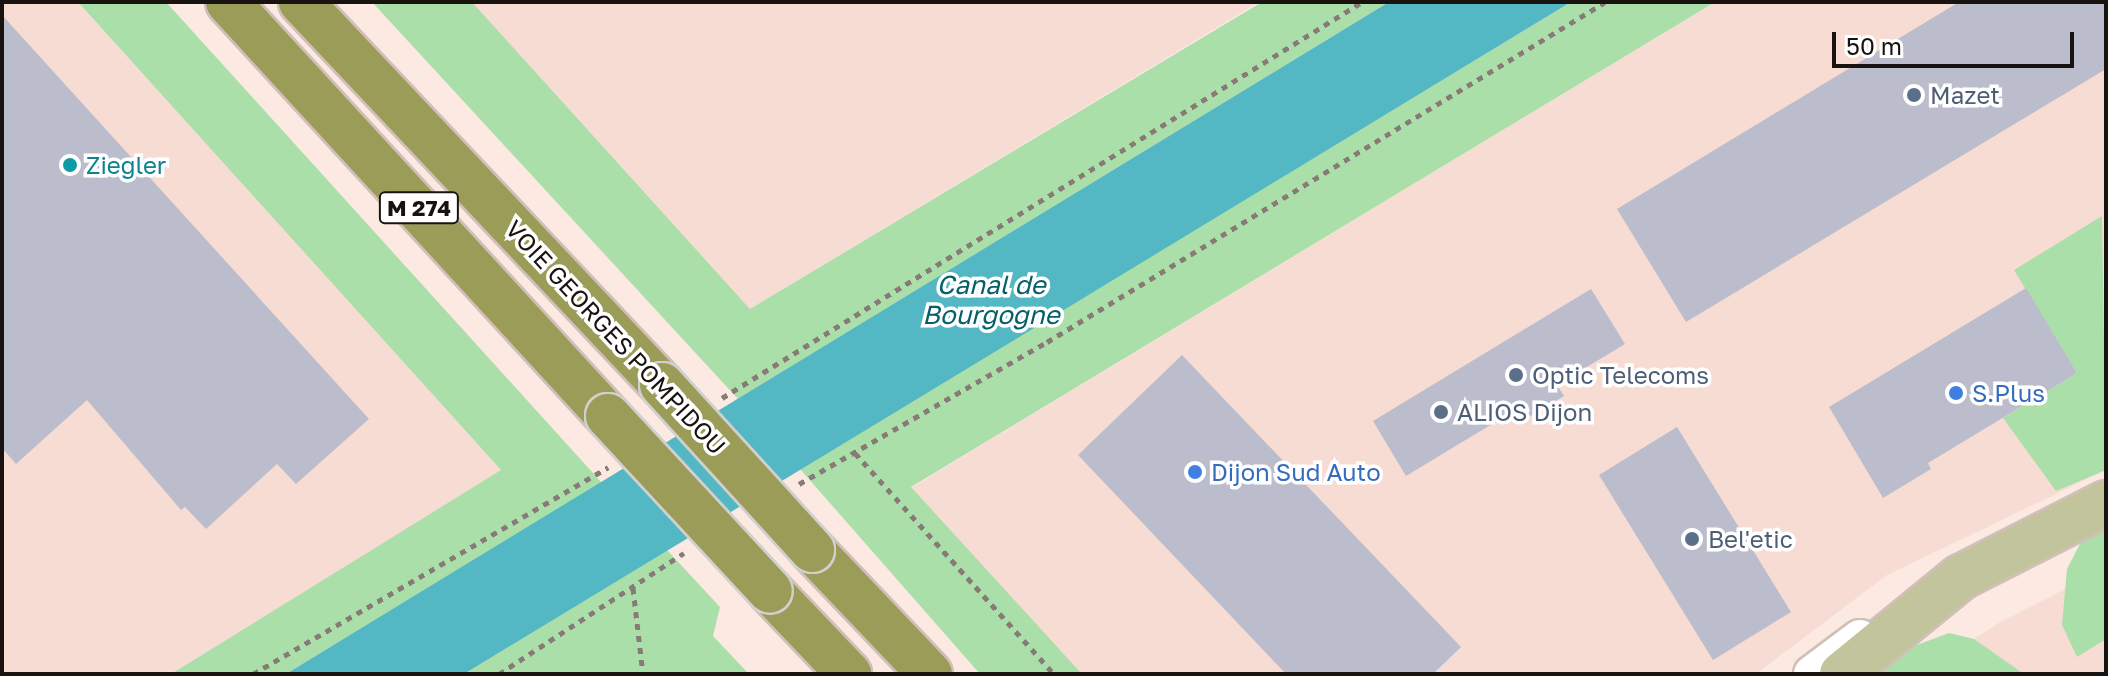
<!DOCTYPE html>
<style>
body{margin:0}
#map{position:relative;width:2108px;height:676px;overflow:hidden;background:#fce9e2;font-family:"Golos Text",sans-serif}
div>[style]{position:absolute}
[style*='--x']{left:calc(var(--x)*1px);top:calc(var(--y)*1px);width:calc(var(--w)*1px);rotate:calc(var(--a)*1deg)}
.built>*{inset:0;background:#f7dcd3}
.green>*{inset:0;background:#abdfa9}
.water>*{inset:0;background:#53b7c4}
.building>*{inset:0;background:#bbbdcd}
.path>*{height:5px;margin-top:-2.5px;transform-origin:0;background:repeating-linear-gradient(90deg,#887b77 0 6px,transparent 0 12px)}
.roads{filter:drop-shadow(2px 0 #d1bfb9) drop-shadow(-2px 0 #d1bfb9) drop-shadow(0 2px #d1bfb9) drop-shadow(0 -2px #d1bfb9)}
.minor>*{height:36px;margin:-18px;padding:0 18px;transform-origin:18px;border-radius:18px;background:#fff}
.major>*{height:44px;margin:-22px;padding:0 22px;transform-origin:22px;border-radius:22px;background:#c2c49b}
.highway>*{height:44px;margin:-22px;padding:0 22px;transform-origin:22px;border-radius:22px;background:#9a9c58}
.bridges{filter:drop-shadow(2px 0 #d1d0cf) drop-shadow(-2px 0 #d1d0cf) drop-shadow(0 2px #d1d0cf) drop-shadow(0 -2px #d1d0cf)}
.highway-bridge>*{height:44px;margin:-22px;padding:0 22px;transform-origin:22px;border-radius:22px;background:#9a9c58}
.dots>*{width:22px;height:22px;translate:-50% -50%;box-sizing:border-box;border:4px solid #fff;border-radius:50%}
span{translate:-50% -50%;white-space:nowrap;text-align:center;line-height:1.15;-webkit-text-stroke:7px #fff;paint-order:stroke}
.shield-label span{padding:2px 6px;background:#fff;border:2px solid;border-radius:6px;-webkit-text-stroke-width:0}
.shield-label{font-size:22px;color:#191310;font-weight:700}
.service-label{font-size:24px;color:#4e5e75}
.left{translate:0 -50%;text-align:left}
.culture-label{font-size:24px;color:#0d838f}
.street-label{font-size:24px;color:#191310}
.shop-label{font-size:24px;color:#366cbe}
.water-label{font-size:26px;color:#066069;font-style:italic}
.frame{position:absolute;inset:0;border:4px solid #191310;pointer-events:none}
.scale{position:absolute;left:1832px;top:32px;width:242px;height:36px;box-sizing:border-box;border:4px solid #191310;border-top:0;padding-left:10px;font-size:24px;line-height:28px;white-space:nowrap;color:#191310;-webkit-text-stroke:6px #fff;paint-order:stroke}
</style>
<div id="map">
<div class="built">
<i style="clip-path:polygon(2px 2px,78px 2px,501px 470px,171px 674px,2px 674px)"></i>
<i style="clip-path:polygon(472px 2px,1259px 2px,750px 309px)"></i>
<i style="clip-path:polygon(1715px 2px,2106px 2px,2106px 470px,1887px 575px,1756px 674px,1082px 674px,911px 488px)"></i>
<i style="clip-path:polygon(2106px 568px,2106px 674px,1921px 674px,1997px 624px)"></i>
</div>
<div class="green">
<i style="clip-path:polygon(78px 2px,166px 2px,602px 483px,286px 674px,171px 674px,501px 470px)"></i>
<i style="clip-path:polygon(372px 2px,472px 2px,750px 309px,1262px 2px,1389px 2px,738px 399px)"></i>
<i style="clip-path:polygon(1571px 2px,1715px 2px,911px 487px,1082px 674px,980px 674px,800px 469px)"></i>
<i style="clip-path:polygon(2102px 216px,2106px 470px,2056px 491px,2003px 418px,2077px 373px,2014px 270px)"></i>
<i style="clip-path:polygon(2106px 529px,2106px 639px,2077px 657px,2062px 625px,2067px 569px,2082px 540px)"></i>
<i style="clip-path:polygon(667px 550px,720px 607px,713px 636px,749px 674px,464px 674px)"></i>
<i style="clip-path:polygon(1949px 633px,1974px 639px,2024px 674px,1881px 674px,1914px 646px)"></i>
</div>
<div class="water">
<i style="clip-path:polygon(1389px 2px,1571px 2px,464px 674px,286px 674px)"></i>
</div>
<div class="building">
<i style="clip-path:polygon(1959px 2px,2106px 2px,2106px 69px,1686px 322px,1617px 209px)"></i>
<i style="clip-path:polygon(2px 15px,369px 419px,296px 484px,277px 464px,206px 529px,185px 507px,181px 510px,87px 400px,16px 464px,2px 448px)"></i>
<i style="clip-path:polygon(2026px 288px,2077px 373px,1928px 463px,1931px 469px,1883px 498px,1829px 407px)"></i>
<i style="clip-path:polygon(1591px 289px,1625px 344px,1557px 385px,1564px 396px,1519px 423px,1512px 412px,1406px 476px,1373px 421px)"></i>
<i style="clip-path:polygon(1182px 355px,1461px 647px,1433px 674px,1286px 674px,1078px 455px)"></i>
<i style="clip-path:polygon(1677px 427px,1791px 612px,1713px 660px,1599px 475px)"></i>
</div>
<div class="path">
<i style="--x:722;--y:398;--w:753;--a:-31.75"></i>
<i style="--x:855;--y:453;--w:297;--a:48"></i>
<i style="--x:799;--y:484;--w:286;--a:-29.8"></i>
<i style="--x:1047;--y:342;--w:653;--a:-31.35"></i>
<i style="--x:633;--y:588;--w:87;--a:83.4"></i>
<i style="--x:253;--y:674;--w:411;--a:-30.2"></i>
<i style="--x:499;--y:674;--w:221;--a:-33.2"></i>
</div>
<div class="roads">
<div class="minor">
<i style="--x:1812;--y:674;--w:60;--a:-36.9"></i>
</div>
<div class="major">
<i style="--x:1842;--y:674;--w:154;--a:-39.2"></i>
<i style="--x:1961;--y:577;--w:163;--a:-27"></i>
</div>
<div class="highway">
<i style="--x:228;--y:2;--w:562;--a:47.45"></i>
<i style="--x:301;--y:2;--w:526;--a:46.69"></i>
<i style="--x:812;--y:550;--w:171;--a:46.4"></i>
<i style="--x:770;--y:591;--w:115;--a:46.4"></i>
</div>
</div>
<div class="bridges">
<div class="highway-bridge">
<i style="--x:662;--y:385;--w:223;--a:47.7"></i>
<i style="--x:608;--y:416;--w:238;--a:47.2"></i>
</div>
</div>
<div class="dots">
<i style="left:1914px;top:95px;background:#5c6f8a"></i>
<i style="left:70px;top:165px;background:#0f9aa8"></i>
<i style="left:1516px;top:375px;background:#5c6f8a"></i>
<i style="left:1956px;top:393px;background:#3f7fe0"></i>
<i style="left:1441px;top:412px;background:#5c6f8a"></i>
<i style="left:1195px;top:472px;background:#3f7fe0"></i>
<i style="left:1692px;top:539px;background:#5c6f8a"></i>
</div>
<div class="shield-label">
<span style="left:419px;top:208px">M 274</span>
</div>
<div class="service-label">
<span class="left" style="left:1930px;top:95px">Mazet</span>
<span class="left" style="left:1532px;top:375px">Optic Telecoms</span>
<span class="left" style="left:1457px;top:412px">ALIOS Dijon</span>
<span class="left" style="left:1708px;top:539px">Bel'etic</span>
</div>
<div class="culture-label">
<span class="left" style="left:86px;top:165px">Ziegler</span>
</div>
<div class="street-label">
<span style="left:616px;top:337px;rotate:47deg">VOIE GEORGES POMPIDOU</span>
</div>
<div class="shop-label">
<span class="left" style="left:1972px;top:393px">S.Plus</span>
<span class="left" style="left:1211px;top:472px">Dijon Sud Auto</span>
</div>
<div class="water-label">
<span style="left:991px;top:300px">Canal de<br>Bourgogne</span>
</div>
<div class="frame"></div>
<div class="scale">50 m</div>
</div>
